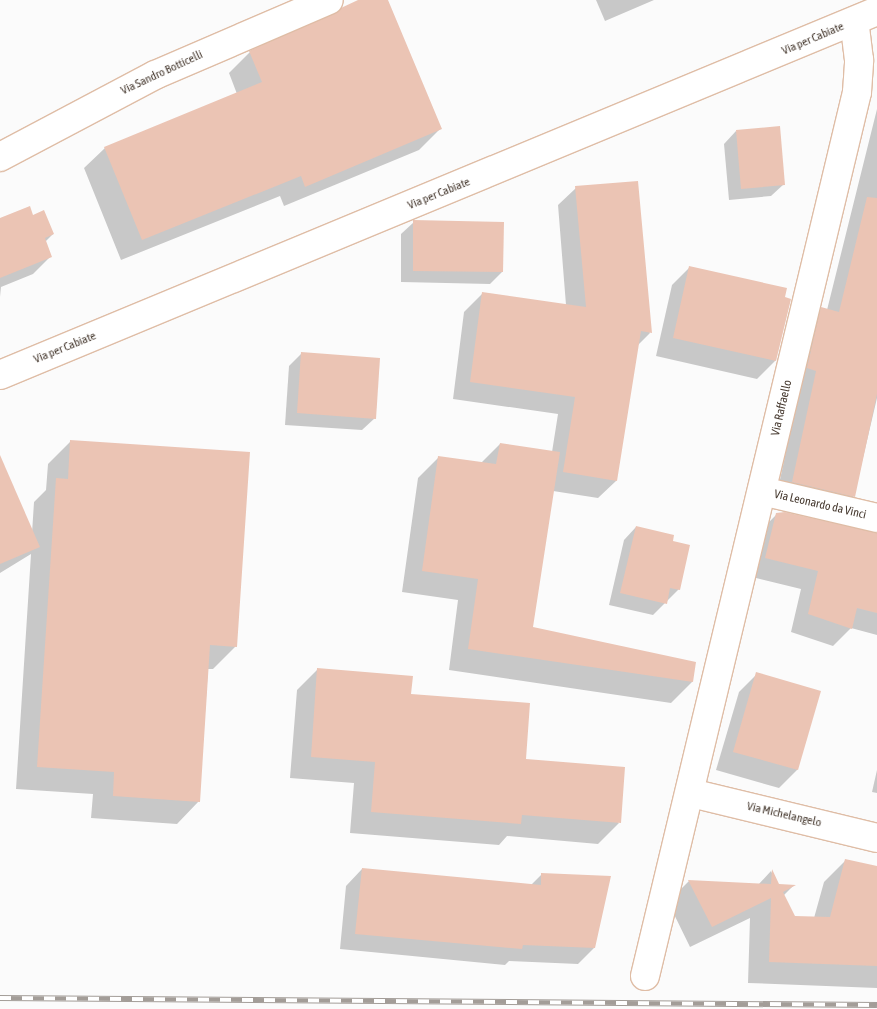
<!DOCTYPE html>
<style>
body{margin:0}
#map{position:relative;width:877px;height:1009px;overflow:hidden;background:#fbfbfb;font-family:"Asap Condensed",sans-serif}
div>[style]{position:absolute}
[style*='--x']{left:calc(var(--x)*1px);top:calc(var(--y)*1px);width:calc(var(--w)*1px);rotate:calc(var(--a)*1deg)}
.shadow>*{inset:0;background:#0003}
.building>*{inset:0;background:#ebc4b4}
.roads{filter:drop-shadow(1px 0 #dfbda6) drop-shadow(-1px 0 #dfbda6) drop-shadow(0 1px #dfbda6) drop-shadow(0 -1px #dfbda6)}
.minor>*{height:28px;margin:-14px;padding:0 14px;transform-origin:14px;border-radius:14px;background:#fff}
.rail>*{height:5.5px;margin-top:-2.75px;transform-origin:0;background:repeating-linear-gradient(90deg,#fff 0 11px,#a39d98 0 22px);box-sizing:border-box;border-block:1px solid #a39d98}
span{translate:-50% -50%;white-space:nowrap;text-align:center;line-height:1.15;-webkit-text-stroke:4.5px #fff;paint-order:stroke}
.street-label{font-size:12px;color:#473a30}
</style>
<div id="map">
<div class="shadow">
<i style="clip-path:polygon(361px 0,387px 0,440px 129px,419px 150px,284px 206px,280px 196px,121px 260px,84px 168px,105px 148px,237px 94px,229px 73px,250px 52px)"></i>
<i style="clip-path:polygon(596px 0,654px 0,605px 21px)"></i>
<i style="clip-path:polygon(877px 109px,877px 398px,854px 496px,837px 513px,776px 498px,800px 387px,805px 326px,822px 309px,827px 310px)"></i>
<i style="clip-path:polygon(736px 131px,784px 184px,771px 196px,729px 200px,724px 144px)"></i>
<i style="clip-path:polygon(576px 188px,650px 333px,638px 345px,616px 481px,598px 498px,553px 491px,532px 628px,695px 663px,692px 682px,671px 703px,449px 670px,458px 600px,402px 592px,418px 478px,439px 457px,481px 463px,500px 444px,552px 452px,558px 414px,453px 399px,464px 312px,482px 294px,566px 305px,558px 205px)"></i>
<i style="clip-path:polygon(0 220px,53px 234px,45px 242px,51px 256px,33px 274px,1px 287px,0 297px)"></i>
<i style="clip-path:polygon(414px 222px,502px 272px,490px 284px,401px 282px,401px 234px)"></i>
<i style="clip-path:polygon(690px 267px,790px 300px,775px 361px,757px 379px,656px 356px,672px 285px)"></i>
<i style="clip-path:polygon(302px 353px,375px 418px,362px 430px,285px 425px,289px 366px)"></i>
<i style="clip-path:polygon(70px 442px,236px 646px,213px 669px,208px 669px,199px 801px,177px 824px,91px 818px,93px 794px,16px 789px,31px 554px,0 573px,0 470px,32px 533px,34px 502px,46px 490px,48px 464px)"></i>
<i style="clip-path:polygon(777px 514px,877px 548px,877px 635px,851px 628px,833px 646px,791px 632px,801px 589px,748px 576px,759px 532px)"></i>
<i style="clip-path:polygon(636px 527px,672px 542px,679px 589px,653px 615px,609px 605px,624px 540px)"></i>
<i style="clip-path:polygon(318px 669px,410px 695px,525px 760px,619px 823px,598px 844px,507px 836px,499px 845px,350px 833px,354px 783px,290px 778px,297px 690px)"></i>
<i style="clip-path:polygon(757px 674px,819px 692px,797px 770px,779px 788px,716px 770px,739px 692px)"></i>
<i style="clip-path:polygon(877px 770px,877px 793px,872px 792px)"></i>
<i style="clip-path:polygon(846px 860px,877px 867px,877px 988px,748px 983px,750px 918px,690px 947px,668px 902px,689px 881px,758px 885px,771px 871px,778px 886px,793px 886px,783px 896px,794px 918px,814px 918px,824px 882px)"></i>
<i style="clip-path:polygon(362px 869px,531px 885px,542px 874px,594px 948px,578px 964px,509px 961px,505px 965px,340px 949px,346px 886px)"></i>
</div>
<div class="building">
<i style="clip-path:polygon(358px 0,388px 0,442px 129px,305px 187px,301px 176px,142px 240px,104px 147px,262px 82px,249px 51px)"></i>
<i style="clip-path:polygon(780px 126px,785px 185px,741px 189px,736px 130px)"></i>
<i style="clip-path:polygon(638px 181px,652px 333px,641px 331px,617px 481px,563px 472px,575px 397px,470px 382px,482px 292px,586px 307px,575px 186px)"></i>
<i style="clip-path:polygon(867px 197px,877px 198px,877px 394px,855px 497px,792px 482px,816px 371px,807px 368px,821px 307px,839px 312px)"></i>
<i style="clip-path:polygon(30px 206px,33px 215px,44px 210px,54px 234px,45px 238px,52px 257px,0 278px,0 218px)"></i>
<i style="clip-path:polygon(413px 220px,504px 222px,503px 272px,413px 271px)"></i>
<i style="clip-path:polygon(689px 266px,787px 288px,785px 297px,791px 299px,776px 361px,673px 338px)"></i>
<i style="clip-path:polygon(301px 352px,380px 358px,376px 419px,297px 413px)"></i>
<i style="clip-path:polygon(70px 440px,250px 452px,237px 647px,210px 645px,200px 802px,113px 796px,114px 772px,37px 767px,56px 478px,68px 479px)"></i>
<i style="clip-path:polygon(500px 443px,560px 452px,533px 627px,696px 662px,693px 682px,468px 649px,478px 579px,422px 571px,438px 456px,496px 464px)"></i>
<i style="clip-path:polygon(0 455px,40px 547px,0 564px)"></i>
<i style="clip-path:polygon(785px 512px,877px 533px,877px 613px,857px 608px,852px 629px,808px 614px,818px 571px,765px 558px,776px 513px)"></i>
<i style="clip-path:polygon(636px 526px,674px 535px,673px 541px,690px 545px,680px 590px,670px 588px,667px 604px,620px 593px)"></i>
<i style="clip-path:polygon(317px 668px,413px 676px,411px 694px,530px 703px,526px 759px,625px 767px,621px 823px,522px 815px,521px 824px,371px 812px,375px 762px,311px 757px)"></i>
<i style="clip-path:polygon(756px 672px,821px 691px,798px 770px,733px 752px)"></i>
<i style="clip-path:polygon(845px 859px,877px 866px,877px 966px,769px 962px,771px 898px,712px 927px,688px 880px,771px 884px,772px 869px,779px 884px,796px 885px,783px 892px,795px 916px,830px 917px)"></i>
<i style="clip-path:polygon(362px 868px,541px 885px,541px 873px,611px 876px,595px 948px,523px 945px,522px 949px,355px 934px)"></i>
</div>
<div class="roads">
<div class="minor">
<i style="--x:0;--y:157;--w:175;--a:-27.9"></i>
<i style="--x:155;--y:75;--w:189;--a:-23.3"></i>
<i style="--x:0;--y:375;--w:950;--a:-22.54"></i>
<i style="--x:762;--y:491;--w:118;--a:13.2"></i>
<i style="--x:691;--y:793;--w:191;--a:13.6"></i>
<i style="--x:645;--y:976;--w:909;--a:-76.51"></i>
<i style="--x:857;--y:92;--w:32;--a:-86"></i>
<i style="--x:859;--y:60;--w:39;--a:-97"></i>
</div>
</div>
<div class="rail">
<i style="--x:0;--y:998;--w:877;--a:0.46"></i>
</div>
<div class="street-label">
<span style="left:813px;top:39px;rotate:-23deg">Via per Cabiate</span>
<span style="left:162px;top:73px;rotate:-25deg">Via Sandro Botticelli</span>
<span style="left:439px;top:194px;rotate:-22deg">Via per Cabiate</span>
<span style="left:65px;top:348px;rotate:-22deg">Via per Cabiate</span>
<span style="left:782px;top:408px;rotate:-77deg">Via Raffaello</span>
<span style="left:820px;top:505px;rotate:13deg">Via Leonardo da Vinci</span>
<span style="left:784px;top:815px;rotate:13deg">Via Michelangelo</span>
</div>
</div>
